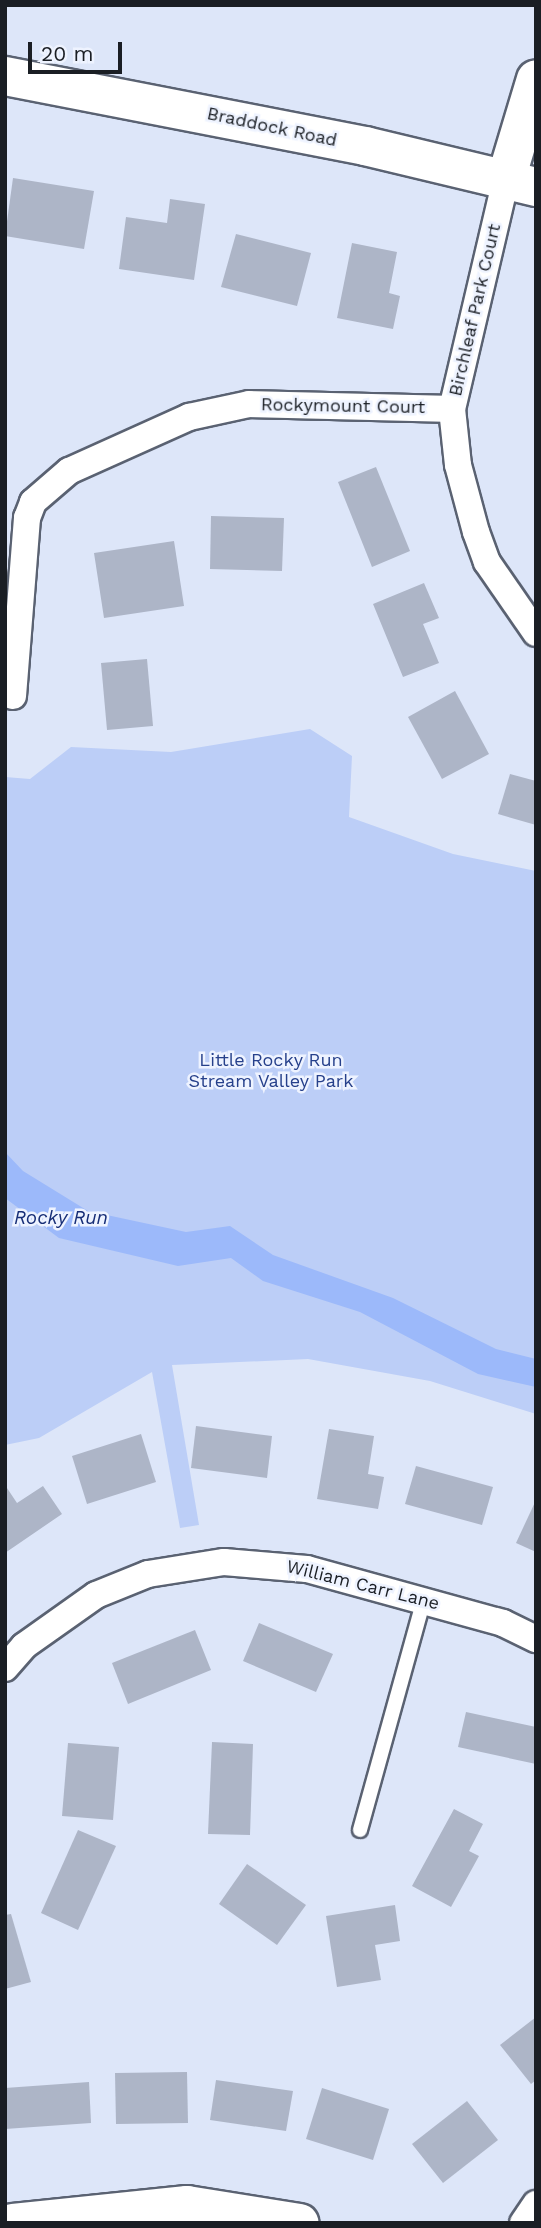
<!DOCTYPE html>
<style>
body{margin:0}
#map{position:relative;width:541px;height:2228px;overflow:hidden;background:#dde6f9;font-family:"Work Sans",sans-serif}
div>[style]{position:absolute}
[style*='--x']{left:calc(var(--x)*1px);top:calc(var(--y)*1px);width:calc(var(--w)*1px);rotate:calc(var(--a)*1deg)}
.green>*{inset:0;background:#bccef7}
.water>*{inset:0;background:#9cb9fa}
.building>*{inset:0;background:#adb5c7}
.roads{filter:drop-shadow(2px 0 #5a6272) drop-shadow(-2px 0 #5a6272) drop-shadow(0 2px #5a6272) drop-shadow(0 -2px #5a6272)}
.lane>*{height:14px;margin:-7px;padding:0 7px;transform-origin:7px;border-radius:7px;background:#fff}
.street>*{height:26px;margin:-13px;padding:0 13px;transform-origin:13px;border-radius:13px;background:#fff}
.secondary>*{height:38px;margin:-19px;padding:0 19px;transform-origin:19px;border-radius:19px;background:#fff}
span{translate:-50% -50%;white-space:nowrap;text-align:center;line-height:1.15;-webkit-text-stroke:5px #eef3ff;paint-order:stroke}
.street-label{font-size:18px;color:#1a1e24}
.park-label{font-size:18px;color:#26408b}
.water-label{font-size:19px;color:#172e77;font-style:italic}
.frame{position:absolute;inset:0;border:7px solid #1a1e24;pointer-events:none}
.scale{position:absolute;left:28px;top:42px;width:94px;height:32px;box-sizing:border-box;border:4px solid #1a1e24;border-top:0;padding-left:9px;font-size:21px;line-height:24px;white-space:nowrap;color:#1a1e24;-webkit-text-stroke:5px #eef3ff;paint-order:stroke}
</style>
<div id="map">
<div class="green">
<i style="clip-path:polygon(310px 729px,352px 756px,349px 817px,453px 854px,536px 871px,536px 1414px,430px 1381px,308px 1359px,172px 1365px,199px 1525px,180px 1528px,152px 1372px,39px 1438px,5px 1445px,5px 777px,30px 779px,71px 747px,171px 752px)"></i>
</div>
<div class="water">
<i style="clip-path:polygon(5px 1152px,23px 1171px,88px 1211px,186px 1232px,230px 1226px,273px 1255px,393px 1298px,496px 1349px,536px 1359px,536px 1387px,478px 1374px,360px 1312px,263px 1281px,231px 1258px,178px 1266px,59px 1238px,5px 1198px)"></i>
</div>
<div class="building">
<i style="clip-path:polygon(13px 178px,94px 191px,84px 249px,5px 236px)"></i>
<i style="clip-path:polygon(170px 199px,205px 204px,194px 280px,119px 269px,126px 217px,167px 223px)"></i>
<i style="clip-path:polygon(236px 234px,311px 253px,297px 306px,221px 287px)"></i>
<i style="clip-path:polygon(352px 243px,397px 252px,389px 293px,400px 296px,393px 329px,337px 318px)"></i>
<i style="clip-path:polygon(376px 467px,410px 551px,372px 567px,338px 482px)"></i>
<i style="clip-path:polygon(211px 516px,284px 518px,282px 571px,210px 569px)"></i>
<i style="clip-path:polygon(174px 541px,184px 606px,104px 618px,94px 553px)"></i>
<i style="clip-path:polygon(424px 583px,439px 618px,423px 624px,439px 663px,403px 677px,373px 604px)"></i>
<i style="clip-path:polygon(147px 659px,153px 726px,107px 730px,101px 663px)"></i>
<i style="clip-path:polygon(455px 691px,489px 754px,442px 779px,408px 717px)"></i>
<i style="clip-path:polygon(510px 774px,536px 781px,536px 825px,498px 814px)"></i>
<i style="clip-path:polygon(196px 1426px,272px 1436px,267px 1478px,191px 1468px)"></i>
<i style="clip-path:polygon(329px 1429px,374px 1436px,368px 1474px,384px 1477px,378px 1509px,317px 1499px)"></i>
<i style="clip-path:polygon(141px 1434px,156px 1482px,87px 1504px,72px 1456px)"></i>
<i style="clip-path:polygon(416px 1466px,493px 1487px,482px 1525px,405px 1504px)"></i>
<i style="clip-path:polygon(5px 1485px,17px 1503px,43px 1486px,62px 1514px,5px 1553px)"></i>
<i style="clip-path:polygon(536px 1500px,536px 1552px,516px 1543px)"></i>
<i style="clip-path:polygon(259px 1623px,333px 1654px,316px 1692px,243px 1661px)"></i>
<i style="clip-path:polygon(195px 1630px,211px 1670px,128px 1704px,112px 1663px)"></i>
<i style="clip-path:polygon(466px 1712px,536px 1727px,536px 1764px,458px 1747px)"></i>
<i style="clip-path:polygon(212px 1742px,253px 1744px,250px 1835px,208px 1834px)"></i>
<i style="clip-path:polygon(68px 1743px,119px 1747px,113px 1820px,62px 1816px)"></i>
<i style="clip-path:polygon(454px 1809px,483px 1824px,469px 1851px,479px 1856px,451px 1907px,412px 1886px)"></i>
<i style="clip-path:polygon(78px 1830px,116px 1846px,78px 1930px,41px 1913px)"></i>
<i style="clip-path:polygon(247px 1864px,306px 1905px,277px 1945px,219px 1904px)"></i>
<i style="clip-path:polygon(395px 1905px,400px 1941px,375px 1945px,381px 1980px,337px 1987px,326px 1916px)"></i>
<i style="clip-path:polygon(11px 1914px,31px 1982px,5px 1989px,5px 1915px)"></i>
<i style="clip-path:polygon(536px 2017px,536px 2080px,531px 2084px,500px 2045px)"></i>
<i style="clip-path:polygon(187px 2072px,188px 2123px,116px 2124px,115px 2073px)"></i>
<i style="clip-path:polygon(216px 2080px,293px 2091px,286px 2131px,210px 2120px)"></i>
<i style="clip-path:polygon(89px 2082px,91px 2123px,5px 2129px,5px 2088px)"></i>
<i style="clip-path:polygon(322px 2088px,389px 2109px,373px 2160px,306px 2139px)"></i>
<i style="clip-path:polygon(467px 2101px,498px 2140px,443px 2183px,412px 2144px)"></i>
</div>
<div class="roads">
<div class="lane">
<i style="--x:360;--y:1830;--w:239;--a:-74.5"></i>
</div>
<div class="street">
<i style="--x:506;--y:179;--w:236;--a:103.2"></i>
<i style="--x:452;--y:409;--w:56;--a:83.9"></i>
<i style="--x:458;--y:465;--w:69;--a:75"></i>
<i style="--x:476;--y:532;--w:32;--a:70"></i>
<i style="--x:487;--y:562;--w:86;--a:55.4"></i>
<i style="--x:13;--y:696;--w:179;--a:-85.5"></i>
<i style="--x:27;--y:518;--w:17;--a:-69"></i>
<i style="--x:33;--y:502;--w:48;--a:-40.7"></i>
<i style="--x:69;--y:471;--w:132;--a:-24.2"></i>
<i style="--x:189;--y:417;--w:61;--a:-12.2"></i>
<i style="--x:249;--y:404;--w:203;--a:1.4"></i>
<i style="--x:5;--y:1668;--w:29;--a:-49"></i>
<i style="--x:24;--y:1646;--w:88;--a:-35.3"></i>
<i style="--x:96;--y:1595;--w:56;--a:-22"></i>
<i style="--x:148;--y:1574;--w:77;--a:-9"></i>
<i style="--x:224;--y:1562;--w:83;--a:4.8"></i>
<i style="--x:307;--y:1569;--w:203;--a:15.4"></i>
<i style="--x:503;--y:1623;--w:37;--a:26"></i>
<i style="--x:523;--y:2223;--w:23;--a:-56"></i>
</div>
<div class="secondary">
<i style="--x:5;--y:76;--w:367;--a:11"></i>
<i style="--x:365;--y:146;--w:176;--a:13.5"></i>
<i style="--x:506;--y:179;--w:104;--a:-73.3"></i>
<i style="--x:13;--y:2223;--w:175;--a:-5.9"></i>
<i style="--x:187;--y:2205;--w:114;--a:9.1"></i>
</div>
</div>
<div class="street-label">
<span style="left:272px;top:127px;rotate:12deg">Braddock Road</span>
<span style="left:475px;top:310px;rotate:-77deg">Birchleaf Park Court</span>
<span style="left:343px;top:406px;rotate:1deg">Rockymount Court</span>
<span style="left:363px;top:1585px;rotate:14deg">William Carr Lane</span>
</div>
<div class="park-label">
<span style="left:271px;top:1071px">Little Rocky Run<br>Stream Valley Park</span>
</div>
<div class="water-label">
<span style="left:61px;top:1218px">Rocky Run</span>
</div>
<div class="frame"></div>
<div class="scale">20 m</div>
</div>
